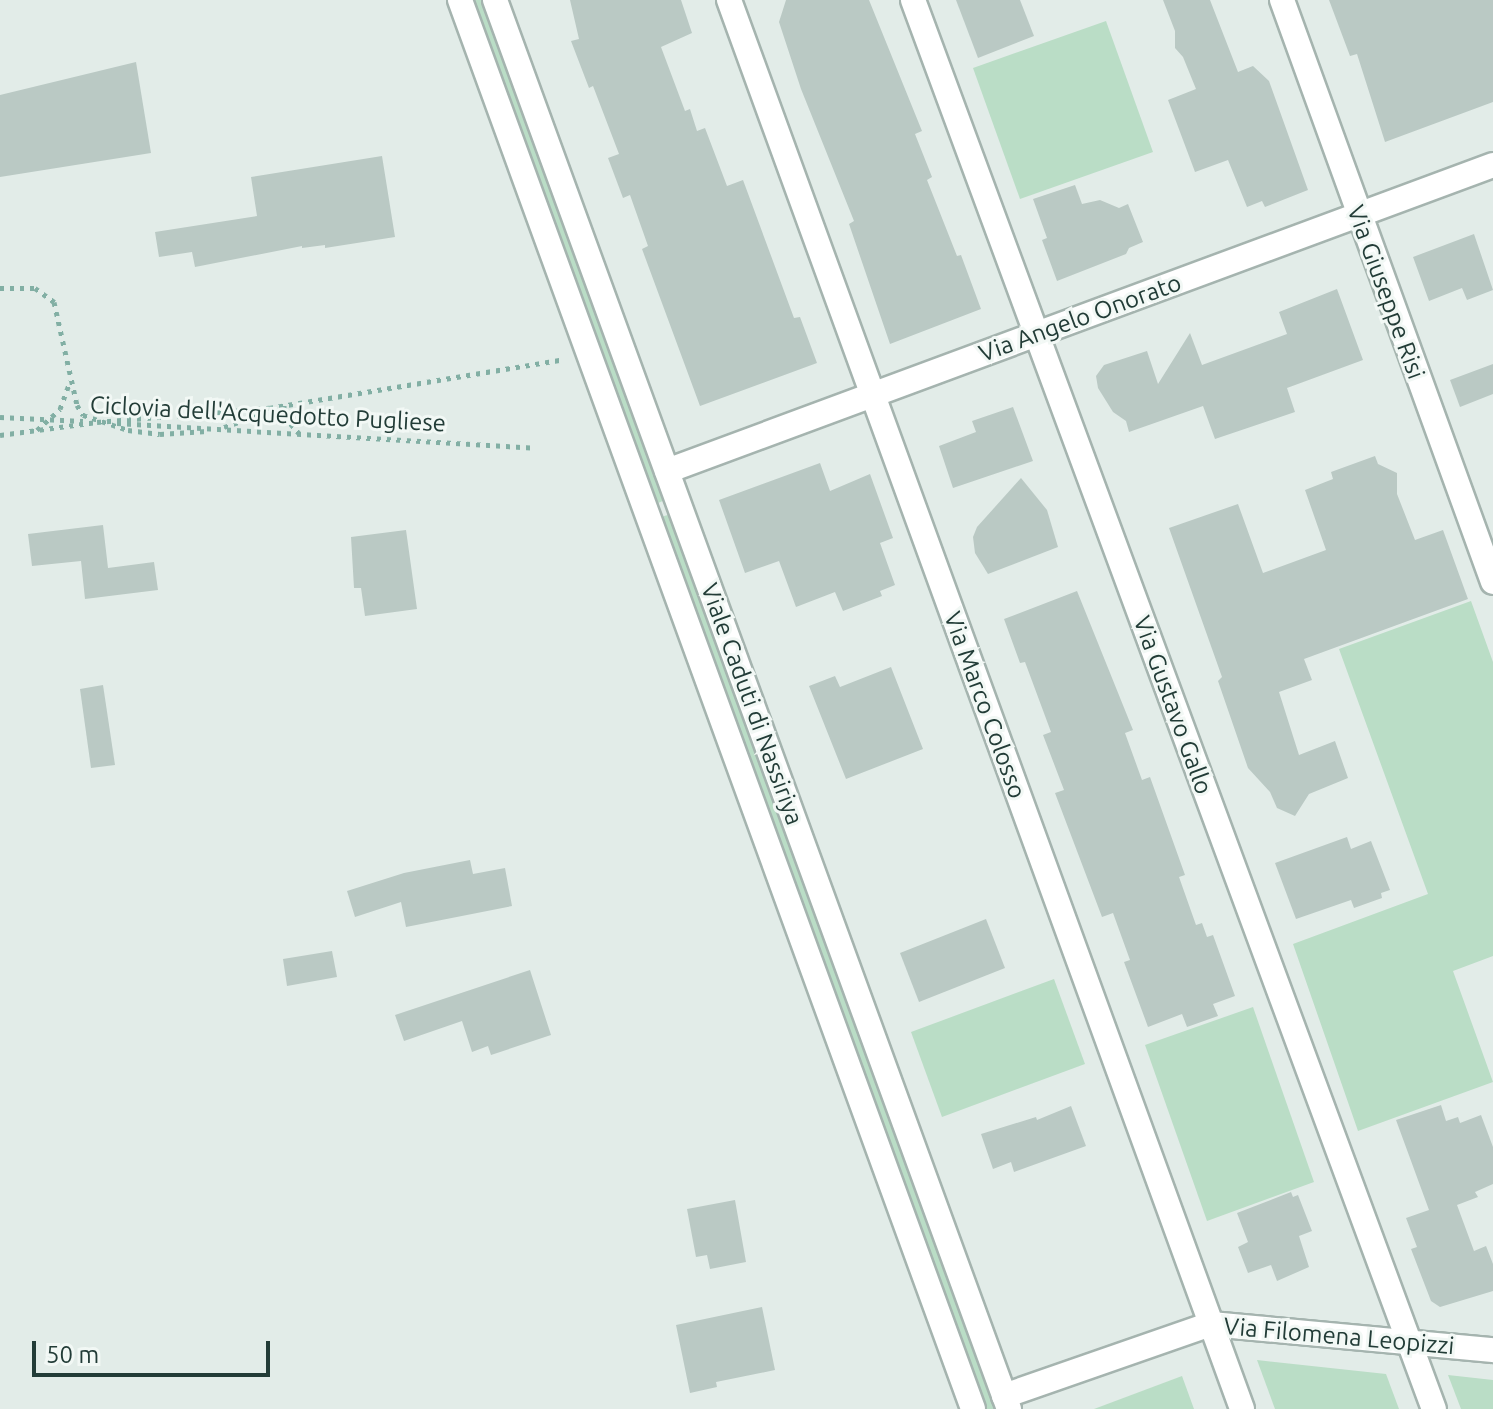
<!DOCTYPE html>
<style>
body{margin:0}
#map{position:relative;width:1493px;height:1409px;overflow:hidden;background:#e2ece8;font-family:Ubuntu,sans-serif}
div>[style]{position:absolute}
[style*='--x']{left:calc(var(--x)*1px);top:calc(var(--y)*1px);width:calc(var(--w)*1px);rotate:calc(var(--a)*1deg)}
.green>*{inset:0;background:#baddc6}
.building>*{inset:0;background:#bac9c4}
.path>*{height:5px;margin-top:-2.5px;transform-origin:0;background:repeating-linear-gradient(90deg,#82afa4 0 4px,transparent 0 10px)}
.roads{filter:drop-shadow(2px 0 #a5b4af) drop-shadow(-2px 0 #a5b4af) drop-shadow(0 2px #a5b4af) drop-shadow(0 -2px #a5b4af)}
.minor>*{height:24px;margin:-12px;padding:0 12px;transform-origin:12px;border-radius:12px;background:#fff}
.secondary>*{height:24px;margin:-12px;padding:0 12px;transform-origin:12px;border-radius:12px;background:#fff}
span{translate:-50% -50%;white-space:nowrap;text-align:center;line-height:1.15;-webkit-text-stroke:6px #f2f8f5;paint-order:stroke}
.street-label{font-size:24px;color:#223c37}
.scale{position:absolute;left:32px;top:1341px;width:238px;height:36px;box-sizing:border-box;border:4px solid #223c37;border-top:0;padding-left:10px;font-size:24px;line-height:28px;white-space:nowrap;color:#223c37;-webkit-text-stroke:6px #f2f8f5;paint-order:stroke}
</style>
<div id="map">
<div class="green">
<i style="clip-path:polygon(471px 0,484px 0,667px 499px,656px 504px)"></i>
<i style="clip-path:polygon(1106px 21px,1153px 152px,1020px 199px,973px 68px)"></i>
<i style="clip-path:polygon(671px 514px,996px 1409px,985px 1409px,661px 517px)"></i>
<i style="clip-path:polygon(1471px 601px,1493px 662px,1493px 956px,1453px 971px,1493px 1082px,1358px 1131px,1293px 944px,1428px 894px,1339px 649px)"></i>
<i style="clip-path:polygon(1054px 979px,1085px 1064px,942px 1117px,911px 1032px)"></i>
<i style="clip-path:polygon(1253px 1007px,1314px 1182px,1207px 1221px,1145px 1045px)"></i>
<i style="clip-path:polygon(1257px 1360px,1386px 1374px,1399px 1409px,1275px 1409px)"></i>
<i style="clip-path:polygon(1448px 1375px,1493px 1380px,1493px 1409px,1461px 1409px)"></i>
<i style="clip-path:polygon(1182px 1376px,1194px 1409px,1094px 1409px)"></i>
</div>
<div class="building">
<i style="clip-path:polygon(570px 0,681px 0,692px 33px,661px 47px,685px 111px,690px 109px,697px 131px,705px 128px,727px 186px,743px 180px,794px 318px,800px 317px,817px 363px,700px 406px,642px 249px,648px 246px,630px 195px,623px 198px,608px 158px,619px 154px,593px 86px,589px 88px,571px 41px,579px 39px)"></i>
<i style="clip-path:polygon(786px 0,869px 0,922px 131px,915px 134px,932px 177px,927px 180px,957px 256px,961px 255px,981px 309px,890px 344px,849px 224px,854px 221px,801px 89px,779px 22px)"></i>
<i style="clip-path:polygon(956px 0,1020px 0,1034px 36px,978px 58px)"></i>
<i style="clip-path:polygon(1163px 0,1210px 0,1238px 72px,1253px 66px,1269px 81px,1308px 190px,1265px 207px,1262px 201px,1247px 207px,1228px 160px,1195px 172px,1168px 100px,1196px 89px,1183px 57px,1175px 48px,1175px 31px)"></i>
<i style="clip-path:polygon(1329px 0,1493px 0,1493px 102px,1385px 142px,1357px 54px,1350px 56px)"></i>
<i style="clip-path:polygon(136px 62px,151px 153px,0 177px,0 95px)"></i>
<i style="clip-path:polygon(382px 156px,395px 237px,325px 248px,325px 245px,302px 248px,302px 246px,195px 267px,192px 252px,159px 257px,155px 232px,257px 216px,251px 177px)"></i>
<i style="clip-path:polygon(1075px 185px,1082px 204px,1100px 200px,1119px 208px,1128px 204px,1143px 242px,1129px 248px,1126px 254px,1057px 281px,1042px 240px,1047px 238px,1033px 199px)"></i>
<i style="clip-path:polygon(1474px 234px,1493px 290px,1467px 300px,1462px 288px,1429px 301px,1413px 257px)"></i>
<i style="clip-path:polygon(1337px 289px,1363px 360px,1287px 388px,1295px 412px,1215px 439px,1203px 406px,1129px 432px,1126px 421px,1113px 412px,1098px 388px,1096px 376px,1104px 365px,1147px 351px,1158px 384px,1190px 333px,1202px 365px,1287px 334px,1279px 312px)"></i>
<i style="clip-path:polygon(1493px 364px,1493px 394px,1460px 407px,1450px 380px)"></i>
<i style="clip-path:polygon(1013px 407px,1033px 461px,953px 488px,939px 446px,976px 432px,972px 421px)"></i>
<i style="clip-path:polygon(1375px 456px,1378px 464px,1397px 473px,1397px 494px,1415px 540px,1443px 530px,1468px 599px,1304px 659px,1312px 680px,1279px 692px,1299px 755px,1335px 741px,1348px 778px,1309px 794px,1295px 816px,1277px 808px,1270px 792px,1248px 768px,1218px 681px,1222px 677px,1169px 528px,1238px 504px,1263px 573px,1326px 550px,1305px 490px,1333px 479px,1331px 472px)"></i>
<i style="clip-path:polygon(820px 463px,830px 491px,870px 474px,893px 538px,880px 543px,895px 585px,880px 591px,882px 596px,843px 611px,835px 592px,796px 607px,779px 561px,745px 573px,719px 500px)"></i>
<i style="clip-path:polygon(1021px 478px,1047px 510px,1058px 547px,988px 574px,975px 553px,973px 537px,977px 527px)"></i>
<i style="clip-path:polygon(103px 525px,108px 568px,154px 562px,158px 590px,85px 599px,81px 561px,32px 566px,28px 534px)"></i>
<i style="clip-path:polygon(406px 530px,417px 609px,365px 616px,361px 588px,354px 588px,351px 537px)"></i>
<i style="clip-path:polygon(1077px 591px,1133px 730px,1125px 733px,1142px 780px,1150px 777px,1185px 875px,1179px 877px,1196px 925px,1202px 923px,1207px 937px,1213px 935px,1235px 996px,1213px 1004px,1218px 1016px,1187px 1027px,1182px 1014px,1148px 1027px,1124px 962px,1130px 960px,1113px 913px,1102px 917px,1055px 793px,1064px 790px,1043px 735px,1051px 732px,1025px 662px,1020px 663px,1004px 619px)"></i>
<i style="clip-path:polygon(891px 667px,923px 749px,846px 779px,809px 686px,835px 676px,840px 687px)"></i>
<i style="clip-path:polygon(103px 685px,115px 765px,91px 768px,80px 689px)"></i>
<i style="clip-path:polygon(1347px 837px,1351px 849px,1371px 841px,1390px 890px,1381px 893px,1382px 898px,1354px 908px,1351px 900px,1296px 919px,1275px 863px)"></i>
<i style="clip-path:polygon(470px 860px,473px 874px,505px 868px,512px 906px,406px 927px,401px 902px,355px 917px,347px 891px,404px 873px)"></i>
<i style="clip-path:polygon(986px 919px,1005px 968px,919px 1002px,900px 953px)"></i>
<i style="clip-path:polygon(332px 951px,337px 977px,287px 986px,283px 959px)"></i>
<i style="clip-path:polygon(530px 970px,551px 1035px,491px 1055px,488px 1046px,472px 1052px,462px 1021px,404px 1041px,395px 1015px)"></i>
<i style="clip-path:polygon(1441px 1105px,1446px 1121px,1458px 1117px,1460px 1123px,1481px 1115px,1493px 1147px,1493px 1184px,1475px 1192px,1478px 1197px,1457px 1205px,1474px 1251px,1486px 1246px,1493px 1264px,1493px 1291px,1440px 1307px,1431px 1301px,1411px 1249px,1417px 1247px,1406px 1218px,1429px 1210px,1396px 1120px)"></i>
<i style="clip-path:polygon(1071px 1106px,1086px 1146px,1014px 1172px,1011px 1162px,993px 1169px,981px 1134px,1036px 1117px,1037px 1120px)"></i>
<i style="clip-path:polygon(1291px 1192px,1293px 1197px,1298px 1195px,1312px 1231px,1299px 1236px,1309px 1267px,1277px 1281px,1271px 1265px,1248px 1273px,1238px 1247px,1248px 1242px,1237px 1213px)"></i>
<i style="clip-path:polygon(735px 1200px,746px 1262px,710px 1269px,707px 1255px,696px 1257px,687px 1209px)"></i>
<i style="clip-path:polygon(762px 1307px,775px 1370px,716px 1382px,717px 1387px,690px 1393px,676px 1325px)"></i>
</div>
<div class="path">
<i style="--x:0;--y:288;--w:35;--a:0"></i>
<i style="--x:35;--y:288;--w:24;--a:36"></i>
<i style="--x:54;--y:302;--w:106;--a:77.4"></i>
<i style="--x:77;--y:405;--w:12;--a:59"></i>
<i style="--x:83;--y:415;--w:47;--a:18.4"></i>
<i style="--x:128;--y:430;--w:32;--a:7"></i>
<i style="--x:160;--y:434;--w:47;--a:-3.7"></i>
<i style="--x:284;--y:405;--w:11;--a:90"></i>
<i style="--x:284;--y:416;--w:23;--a:49"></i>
<i style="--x:0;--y:417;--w:83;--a:2.8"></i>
<i style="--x:117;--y:423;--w:419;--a:3.4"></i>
<i style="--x:224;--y:427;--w:54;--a:-18.4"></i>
<i style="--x:37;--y:430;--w:31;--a:-42"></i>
<i style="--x:60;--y:409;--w:30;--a:-70"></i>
<i style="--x:0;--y:435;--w:98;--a:-7.6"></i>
<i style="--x:97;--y:422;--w:173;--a:-4.7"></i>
<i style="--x:269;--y:408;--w:299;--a:-9.4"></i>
</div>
<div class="roads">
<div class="minor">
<i style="--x:729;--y:0;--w:1499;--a:69.99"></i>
<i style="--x:913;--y:0;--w:1502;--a:69.71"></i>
<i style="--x:1282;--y:0;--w:619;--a:70.07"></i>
<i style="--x:667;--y:471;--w:881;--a:-20.33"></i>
<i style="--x:1004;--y:1396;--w:219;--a:-19.2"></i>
<i style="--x:1211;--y:1324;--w:283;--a:5.3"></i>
</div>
<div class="secondary">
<i style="--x:460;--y:0;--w:1499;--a:69.99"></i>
<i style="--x:495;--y:0;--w:1500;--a:69.96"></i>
</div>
</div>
<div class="street-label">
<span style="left:1386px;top:292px;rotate:70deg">Via Giuseppe Risi</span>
<span style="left:1080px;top:318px;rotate:-20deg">Via Angelo Onorato</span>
<span style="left:268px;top:414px;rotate:3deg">Ciclovia dell'Acquedotto Pugliese</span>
<span style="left:752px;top:704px;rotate:70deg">Viale Caduti di Nassiriya</span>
<span style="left:985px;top:705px;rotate:70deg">Via Marco Colosso</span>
<span style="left:1173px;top:705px;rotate:70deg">Via Gustavo Gallo</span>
<span style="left:1339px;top:1336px;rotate:5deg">Via Filomena Leopizzi</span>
</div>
<div class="scale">50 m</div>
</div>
